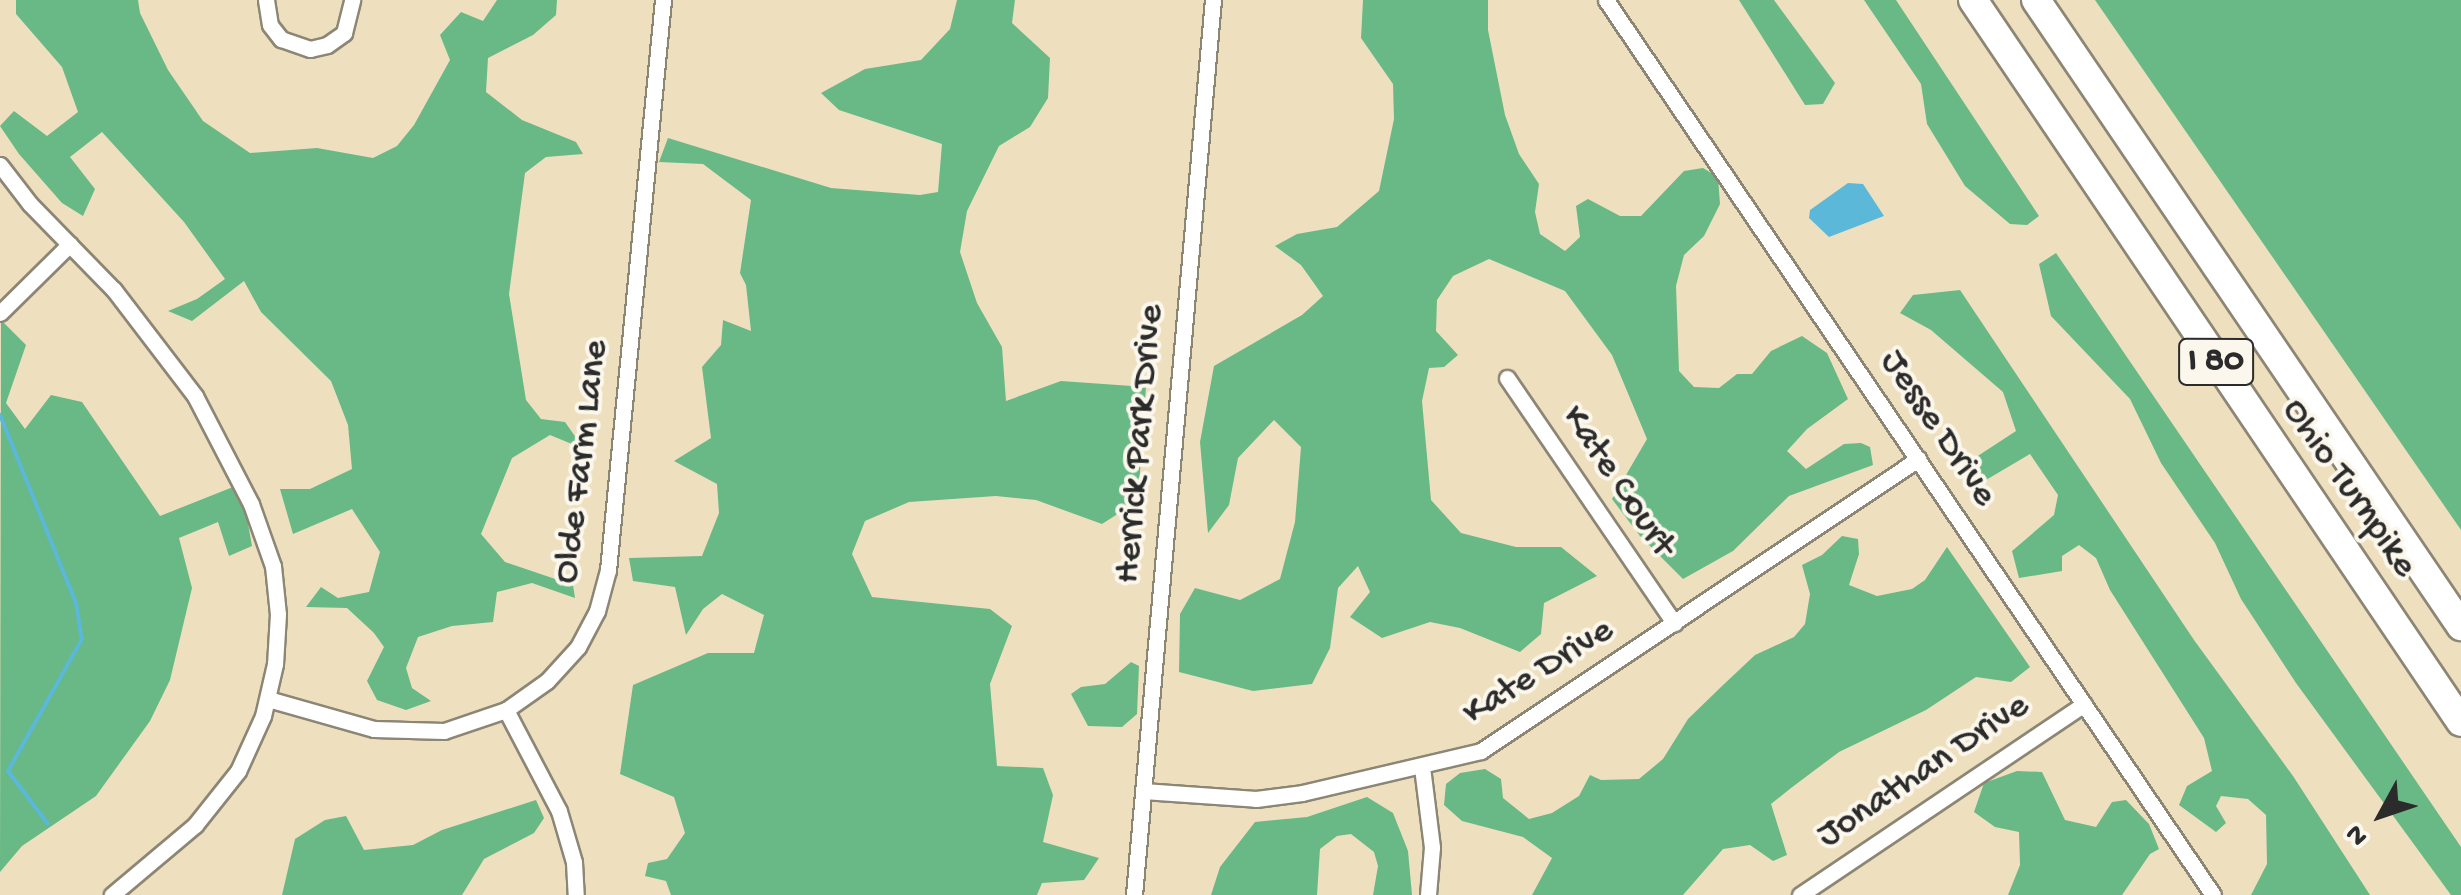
<!DOCTYPE html>
<style>
body{margin:0}
#map{position:relative;width:2461px;height:895px;overflow:hidden;background:#eee0bf;font-family:"Gochi Hand",sans-serif}
div>[style]{position:absolute}
[style*='--x']{left:calc(var(--x)*1px);top:calc(var(--y)*1px);width:calc(var(--w)*1px);rotate:calc(var(--a)*1deg)}
.forest>*{inset:0;background:#68b985}
.water>*{inset:0;background:#5bb8d9}
.stream>*{height:4px;margin:-2px;padding:0 2px;transform-origin:2px;border-radius:2px;background:#5bb8d9}
.roads{filter:drop-shadow(2px 0 #8c8675) drop-shadow(-2px 0 #8c8675) drop-shadow(0 2px #8c8675) drop-shadow(0 -2px #8c8675)}
.minor>*{height:15px;margin:-7.5px;padding:0 7.5px;transform-origin:7.5px;border-radius:7.5px;background:#fff}
.motorway>*{height:28px;margin:-14px;padding:0 14px;transform-origin:14px;border-radius:14px;background:#fff}
span{translate:-50% -50%;white-space:nowrap;text-align:center;line-height:1.15;-webkit-text-stroke:8px #fbf7ec;paint-order:stroke}
.shield-label span{padding:2px 8px;background:#fbf7ec;border:2px solid;border-radius:8px;-webkit-text-stroke-width:0}
.shield-label{font-size:35px;color:#2b2b2b;font-weight:700}
.street-label{font-size:38px;color:#2b2b2b}
.north{position:absolute;left:2331px;top:765px;width:100px;height:100px;-webkit-text-stroke:8px #fbf7ec;paint-order:stroke;rotate:230deg;font-size:28px;font-weight:700;line-height:40px;text-align:center;color:#2b2b2b}
.north::after{content:'';display:block;margin:auto;width:35px;height:45px;background:#2b2b2b;clip-path:polygon(50% 0,100% 100%,50% 72%,0 100%)}
</style>
<div id="map">
<div class="forest">
<i style="clip-path:polygon(16px 0,138px 0,140px 13px,168px 70px,203px 121px,250px 153px,317px 148px,373px 158px,397px 146px,414px 125px,450px 60px,440px 35px,461px 12px,483px 21px,497px 0,557px 0,556px 15px,533px 35px,488px 58px,486px 92px,522px 120px,576px 142px,583px 154px,546px 157px,525px 173px,509px 294px,526px 400px,541px 419px,565px 422px,584px 449px,550px 435px,512px 458px,481px 534px,505px 562px,573px 585px,575px 598px,532px 583px,497px 592px,493px 622px,452px 626px,418px 637px,406px 668px,412px 688px,431px 701px,406px 710px,377px 700px,367px 681px,384px 647px,374px 633px,347px 608px,306px 607px,321px 587px,338px 598px,369px 592px,380px 552px,352px 509px,293px 534px,280px 489px,310px 489px,352px 469px,348px 425px,331px 381px,261px 312px,244px 281px,192px 321px,168px 311px,197px 299px,225px 279px,184px 222px,102px 132px,70px 157px,95px 189px,83px 216px,62px 203px,19px 154px,0 126px,14px 111px,47px 136px,78px 112px,62px 67px,16px 14px)"></i>
<i style="clip-path:polygon(957px 0,1015px 0,1012px 23px,1050px 58px,1048px 98px,1030px 127px,999px 146px,967px 211px,960px 252px,977px 303px,1002px 347px,1006px 401px,1061px 381px,1146px 387px,1138px 501px,1102px 524px,1036px 500px,996px 496px,909px 502px,865px 521px,852px 554px,872px 597px,990px 609px,1012px 626px,990px 684px,997px 766px,1043px 768px,1053px 795px,1043px 842px,1099px 858px,1084px 880px,1042px 883px,1037px 895px,671px 895px,666px 881px,645px 876px,648px 863px,667px 859px,685px 833px,674px 797px,620px 774px,633px 685px,708px 653px,754px 653px,764px 615px,722px 594px,703px 609px,686px 635px,675px 587px,633px 581px,629px 558px,702px 556px,719px 513px,717px 484px,674px 461px,711px 438px,702px 367px,721px 345px,723px 320px,751px 331px,746px 285px,740px 273px,751px 200px,703px 164px,659px 162px,668px 138px,831px 188px,920px 195px,938px 192px,942px 144px,839px 110px,821px 93px,865px 69px,921px 60px,950px 29px)"></i>
<i style="clip-path:polygon(1363px 0,1488px 0,1488px 30px,1505px 115px,1519px 154px,1539px 184px,1535px 212px,1540px 234px,1565px 251px,1580px 237px,1576px 206px,1588px 199px,1620px 216px,1641px 216px,1684px 171px,1703px 168px,1718px 177px,1720px 204px,1704px 236px,1684px 255px,1676px 286px,1679px 371px,1694px 387px,1719px 388px,1737px 374px,1752px 374px,1771px 351px,1802px 336px,1827px 353px,1848px 399px,1807px 429px,1787px 451px,1806px 469px,1844px 444px,1861px 443px,1870px 447px,1873px 465px,1789px 496px,1733px 551px,1683px 579px,1640px 536px,1612px 499px,1647px 439px,1612px 355px,1565px 291px,1489px 259px,1453px 276px,1437px 300px,1436px 331px,1458px 355px,1444px 367px,1429px 368px,1422px 401px,1431px 500px,1461px 533px,1516px 547px,1561px 547px,1597px 576px,1544px 603px,1541px 634px,1520px 652px,1460px 628px,1430px 622px,1382px 638px,1350px 617px,1370px 592px,1358px 566px,1338px 588px,1330px 648px,1312px 684px,1253px 691px,1179px 672px,1180px 614px,1195px 588px,1240px 600px,1280px 579px,1295px 522px,1301px 447px,1274px 420px,1238px 458px,1229px 505px,1208px 533px,1200px 442px,1214px 366px,1302px 315px,1323px 296px,1301px 265px,1275px 246px,1297px 234px,1337px 227px,1379px 191px,1394px 119px,1393px 84px,1361px 38px)"></i>
<i style="clip-path:polygon(1739px 0,1774px 0,1835px 83px,1823px 104px,1805px 105px)"></i>
<i style="clip-path:polygon(1864px 0,1896px 0,2039px 216px,2027px 225px,2010px 224px,1965px 186px,1927px 124px,1921px 84px)"></i>
<i style="clip-path:polygon(2095px 0,2461px 0,2461px 530px)"></i>
<i style="clip-path:polygon(2056px 253px,2461px 847px,2461px 895px,2451px 895px,2296px 683px,2241px 599px,2215px 543px,2161px 463px,2130px 399px,2051px 316px,2039px 264px)"></i>
<i style="clip-path:polygon(1960px 290px,2194px 640px,2293px 776px,2370px 895px,2251px 895px,2267px 864px,2266px 815px,2248px 799px,2221px 796px,2216px 806px,2226px 823px,2216px 832px,2179px 805px,2187px 786px,2212px 771px,2204px 738px,2110px 590px,2096px 558px,2079px 545px,2062px 556px,2062px 571px,2019px 578px,2012px 551px,2054px 515px,2058px 495px,2030px 454px,1969px 490px,1964px 465px,2016px 431px,2003px 392px,1931px 330px,1900px 313px,1913px 295px)"></i>
<i style="clip-path:polygon(1px 320px,26px 345px,6px 403px,25px 429px,51px 395px,82px 402px,160px 516px,233px 487px,247px 518px,252px 546px,229px 556px,218px 522px,179px 538px,192px 588px,170px 680px,150px 721px,96px 796px,22px 846px,0 872px)"></i>
<i style="clip-path:polygon(1842px 536px,1858px 539px,1859px 554px,1849px 585px,1877px 596px,1912px 589px,1925px 580px,1947px 547px,2030px 667px,2011px 682px,1976px 677px,1926px 710px,1839px 752px,1791px 788px,1771px 804px,1787px 855px,1773px 861px,1750px 845px,1723px 849px,1683px 895px,1532px 895px,1552px 858px,1523px 837px,1462px 821px,1444px 805px,1446px 784px,1460px 773px,1485px 769px,1501px 779px,1503px 798px,1529px 819px,1552px 813px,1579px 796px,1590px 775px,1601px 780px,1639px 779px,1663px 759px,1688px 719px,1721px 687px,1755px 655px,1794px 637px,1805px 624px,1810px 594px,1802px 565px,1822px 555px)"></i>
<i style="clip-path:polygon(1131px 662px,1139px 666px,1137px 714px,1122px 727px,1088px 726px,1071px 694px,1081px 687px,1105px 684px)"></i>
<i style="clip-path:polygon(2017px 771px,2042px 772px,2065px 820px,2096px 827px,2112px 802px,2126px 800px,2149px 824px,2159px 849px,2150px 854px,2122px 895px,2008px 895px,2020px 865px,2019px 832px,1995px 827px,1974px 812px,1984px 783px)"></i>
<i style="clip-path:polygon(1367px 797px,1393px 813px,1408px 851px,1412px 895px,1373px 895px,1378px 866px,1374px 852px,1351px 834px,1337px 836px,1320px 849px,1317px 895px,1211px 895px,1220px 867px,1255px 822px,1307px 817px)"></i>
<i style="clip-path:polygon(536px 800px,544px 818px,534px 833px,484px 859px,462px 895px,282px 895px,295px 839px,325px 820px,346px 816px,364px 850px,413px 845px,442px 830px)"></i>
</div>
<div class="water">
<i style="clip-path:polygon(1848px 183px,1863px 184px,1884px 216px,1829px 237px,1809px 218px,1810px 210px)"></i>
</div>
<div class="stream">
<i style="--x:0;--y:415;--w:203;--a:68"></i>
<i style="--x:76;--y:603;--w:36;--a:81"></i>
<i style="--x:82;--y:639;--w:151;--a:119.3"></i>
<i style="--x:8;--y:771;--w:66;--a:53"></i>
</div>
<div class="roads">
<div class="minor">
<i style="--x:266;--y:0;--w:25;--a:81"></i>
<i style="--x:270;--y:25;--w:18;--a:52"></i>
<i style="--x:281;--y:39;--w:31;--a:19"></i>
<i style="--x:310;--y:49;--w:17;--a:-13"></i>
<i style="--x:327;--y:45;--w:21;--a:-35"></i>
<i style="--x:344;--y:33;--w:34;--a:-76"></i>
<i style="--x:1606;--y:0;--w:1081;--a:55.85"></i>
<i style="--x:0;--y:165;--w:49;--a:52.4"></i>
<i style="--x:30;--y:204;--w:120;--a:45.7"></i>
<i style="--x:114;--y:290;--w:133;--a:52.6"></i>
<i style="--x:195;--y:396;--w:122;--a:62.6"></i>
<i style="--x:251;--y:504;--w:66;--a:70.5"></i>
<i style="--x:273;--y:566;--w:48;--a:84.1"></i>
<i style="--x:278;--y:614;--w:50;--a:93.4"></i>
<i style="--x:275;--y:664;--w:53;--a:103"></i>
<i style="--x:263;--y:716;--w:60;--a:114.4"></i>
<i style="--x:238;--y:771;--w:69;--a:128.5"></i>
<i style="--x:195;--y:825;--w:109;--a:139.9"></i>
<i style="--x:0;--y:313;--w:98;--a:-44.6"></i>
<i style="--x:1507;--y:378;--w:297;--a:55.7"></i>
<i style="--x:268;--y:699;--w:110;--a:15.8"></i>
<i style="--x:374;--y:729;--w:70;--a:1.6"></i>
<i style="--x:444;--y:731;--w:65;--a:-18.7"></i>
<i style="--x:506;--y:710;--w:50;--a:-35.3"></i>
<i style="--x:547;--y:681;--w:46;--a:-47.6"></i>
<i style="--x:578;--y:647;--w:41;--a:-62.2"></i>
<i style="--x:597;--y:611;--w:42;--a:-75"></i>
<i style="--x:608;--y:570;--w:573;--a:-84.49"></i>
<i style="--x:506;--y:710;--w:114;--a:62.3"></i>
<i style="--x:559;--y:811;--w:53;--a:73.6"></i>
<i style="--x:574;--y:862;--w:33;--a:87"></i>
<i style="--x:1422;--y:767;--w:81;--a:82.9"></i>
<i style="--x:1432;--y:847;--w:48;--a:94.8"></i>
<i style="--x:1143;--y:791;--w:113;--a:4"></i>
<i style="--x:1256;--y:799;--w:46;--a:-7.4"></i>
<i style="--x:1302;--y:793;--w:184;--a:-13.2"></i>
<i style="--x:1481;--y:751;--w:526;--a:-33.75"></i>
<i style="--x:1134;--y:895;--w:898;--a:-84.96"></i>
<i style="--x:1800;--y:895;--w:342;--a:-33.9"></i>
</div>
<div class="motorway">
<i style="--x:1973;--y:0;--w:871;--a:55.95"></i>
<i style="--x:2036;--y:0;--w:757;--a:55.83"></i>
</div>
</div>
<div class="shield-label">
<span style="left:2216px;top:362px">I 80</span>
</div>
<div class="street-label">
<span style="left:1937px;top:429px;rotate:56deg">Jesse Drive</span>
<span style="left:1141px;top:444px;rotate:-85deg">Herrick Park Drive</span>
<span style="left:583px;top:462px;rotate:-83deg">Olde Farm Lane</span>
<span style="left:1617px;top:482px;rotate:56deg">Kate Court</span>
<span style="left:2348px;top:489px;rotate:55deg">Ohio Turnpike</span>
<span style="left:1539px;top:673px;rotate:-32deg">Kate Drive</span>
<span style="left:1924px;top:772px;rotate:-34deg">Jonathan Drive</span>
</div>
<div class="north">N</div>
</div>
